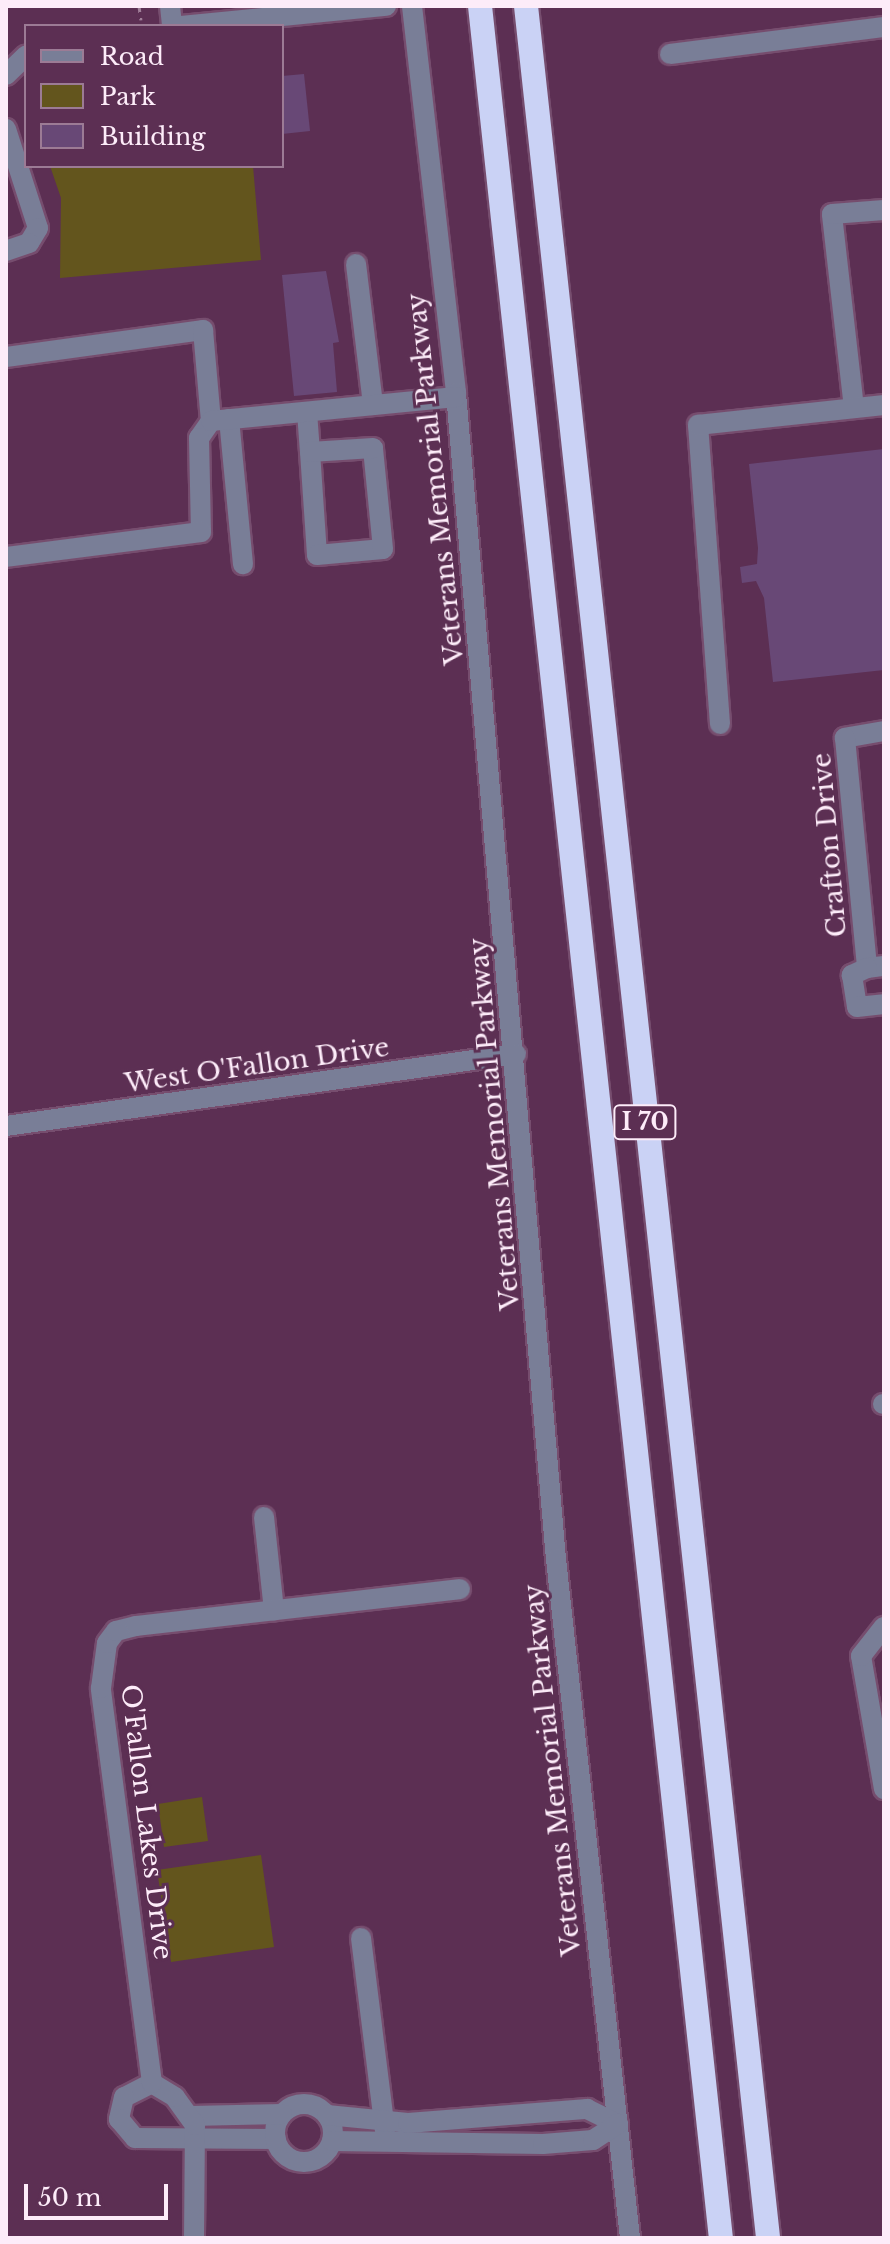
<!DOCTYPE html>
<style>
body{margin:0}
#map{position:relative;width:890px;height:2244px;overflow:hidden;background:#5c2f53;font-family:"Libre Baskerville",serif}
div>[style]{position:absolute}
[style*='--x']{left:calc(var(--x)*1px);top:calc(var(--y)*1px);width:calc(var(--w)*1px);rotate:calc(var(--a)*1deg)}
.green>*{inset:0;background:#63551d}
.building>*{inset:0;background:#684876}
.path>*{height:3px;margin-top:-1.5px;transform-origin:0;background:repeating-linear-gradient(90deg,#a07f99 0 6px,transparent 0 12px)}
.roads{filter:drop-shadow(2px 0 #764d6e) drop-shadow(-2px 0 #764d6e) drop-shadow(0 2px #764d6e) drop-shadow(0 -2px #764d6e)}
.minor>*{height:20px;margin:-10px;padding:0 10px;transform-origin:10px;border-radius:10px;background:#797e97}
.minor>.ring{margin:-10px;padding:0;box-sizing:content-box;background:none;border:20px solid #797e97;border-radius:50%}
.highway>*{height:24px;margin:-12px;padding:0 12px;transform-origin:12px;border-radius:12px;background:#cad2f5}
span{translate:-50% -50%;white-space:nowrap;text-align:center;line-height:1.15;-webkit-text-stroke:6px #5c2f53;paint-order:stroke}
.shield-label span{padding:2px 6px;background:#5c2f53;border:2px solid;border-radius:6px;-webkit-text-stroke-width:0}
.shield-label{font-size:24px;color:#fdecf9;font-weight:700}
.street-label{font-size:26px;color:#fdecf9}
.frame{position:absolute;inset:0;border:8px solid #fdecf9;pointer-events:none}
.legend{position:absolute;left:24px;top:24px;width:260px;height:144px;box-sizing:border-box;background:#5c2f53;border:2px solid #9c7b95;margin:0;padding:10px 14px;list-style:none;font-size:24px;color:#fdecf9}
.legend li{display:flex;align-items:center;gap:16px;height:40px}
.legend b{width:40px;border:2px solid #9c7b95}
.scale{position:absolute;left:24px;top:2184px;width:144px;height:36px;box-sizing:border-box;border:4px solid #fdecf9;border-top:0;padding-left:10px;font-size:24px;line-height:28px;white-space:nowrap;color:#fdecf9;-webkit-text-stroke:6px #5c2f53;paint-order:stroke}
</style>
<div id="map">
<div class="green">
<i style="clip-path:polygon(50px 166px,253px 166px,261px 260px,60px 278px,61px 198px)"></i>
<i style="clip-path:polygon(202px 1797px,208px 1841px,164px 1847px,158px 1804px)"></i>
<i style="clip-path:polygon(261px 1855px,274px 1947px,171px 1962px,157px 1870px)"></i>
</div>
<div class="building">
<i style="clip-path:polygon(304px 74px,310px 131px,282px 134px,282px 76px)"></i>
<i style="clip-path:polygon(326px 271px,339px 342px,333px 343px,337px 392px,294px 396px,282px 275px)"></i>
<i style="clip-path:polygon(884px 449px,884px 670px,773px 682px,764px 598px,756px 581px,742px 583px,740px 567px,757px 564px,758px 548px,749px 464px)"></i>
</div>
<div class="path">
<i style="--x:139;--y:6;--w:14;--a:82"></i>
</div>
<div class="roads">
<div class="minor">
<i style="--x:170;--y:6;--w:20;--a:84"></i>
<i style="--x:412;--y:6;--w:389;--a:83.5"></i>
<i style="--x:456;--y:393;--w:1170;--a:85.1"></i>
<i style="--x:556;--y:1559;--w:683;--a:83.78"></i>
<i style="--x:181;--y:26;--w:206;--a:-5.6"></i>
<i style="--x:670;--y:54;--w:216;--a:-7.2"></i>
<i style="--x:6;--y:75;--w:28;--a:-44"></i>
<i style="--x:6;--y:129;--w:104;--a:72.1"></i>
<i style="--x:38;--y:228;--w:17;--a:121"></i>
<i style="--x:29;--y:243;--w:24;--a:161"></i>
<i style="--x:356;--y:264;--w:142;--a:83.1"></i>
<i style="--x:6;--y:357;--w:199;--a:-7.8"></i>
<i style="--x:203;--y:330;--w:91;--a:85"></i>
<i style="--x:211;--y:421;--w:21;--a:125"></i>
<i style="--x:199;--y:438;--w:94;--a:88.8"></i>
<i style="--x:201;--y:532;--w:197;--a:172.7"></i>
<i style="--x:854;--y:408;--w:195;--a:-96.5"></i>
<i style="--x:832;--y:214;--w:52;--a:-4.4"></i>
<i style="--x:307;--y:412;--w:40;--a:85.7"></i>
<i style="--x:310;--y:452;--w:103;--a:86.1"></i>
<i style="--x:317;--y:555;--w:66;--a:-5.2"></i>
<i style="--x:383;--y:549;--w:101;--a:-95.7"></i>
<i style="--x:373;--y:448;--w:63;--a:176.4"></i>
<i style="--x:229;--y:419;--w:146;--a:84.5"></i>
<i style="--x:211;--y:421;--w:246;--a:-5.6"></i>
<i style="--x:720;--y:724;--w:300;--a:-94.2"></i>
<i style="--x:698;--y:425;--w:187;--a:-6.1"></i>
<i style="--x:884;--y:731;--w:40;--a:170"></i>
<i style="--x:845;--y:738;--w:231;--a:84.5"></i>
<i style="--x:867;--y:968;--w:17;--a:-7"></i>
<i style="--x:867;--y:968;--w:17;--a:155"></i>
<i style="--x:852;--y:975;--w:32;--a:81"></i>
<i style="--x:857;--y:1007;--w:27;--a:-6"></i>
<i style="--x:6;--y:1126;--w:515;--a:-8.04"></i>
<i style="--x:883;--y:1404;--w:1;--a:0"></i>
<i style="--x:264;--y:1517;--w:94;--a:83.9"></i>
<i style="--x:884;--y:1789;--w:135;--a:-99.8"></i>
<i style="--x:861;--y:1656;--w:37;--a:-52"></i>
<i style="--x:361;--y:1938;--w:195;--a:82.9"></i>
<i style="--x:152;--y:2083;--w:31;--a:153"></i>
<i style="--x:124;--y:2097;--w:23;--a:103"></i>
<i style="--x:119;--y:2119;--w:25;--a:50"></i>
<i style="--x:135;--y:2138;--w:141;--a:0.4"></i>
<i class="ring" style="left:275px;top:2104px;width:38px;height:38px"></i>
<i style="--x:327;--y:2115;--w:81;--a:5.6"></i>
<i style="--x:408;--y:2123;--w:180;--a:-4.5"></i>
<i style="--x:587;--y:2109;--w:34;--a:26"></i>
<i style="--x:191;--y:2116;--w:91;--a:-1.3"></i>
<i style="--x:332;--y:2141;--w:211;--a:0.8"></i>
<i style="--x:543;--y:2144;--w:50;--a:-4.6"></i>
<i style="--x:593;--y:2140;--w:30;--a:-33"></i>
<i style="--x:194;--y:2238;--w:113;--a:-89.5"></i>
<i style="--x:195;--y:2125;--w:34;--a:-126"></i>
<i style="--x:175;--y:2097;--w:27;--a:-149"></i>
<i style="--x:152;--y:2083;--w:398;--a:-97.4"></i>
<i style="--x:101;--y:1688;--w:45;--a:-82.4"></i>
<i style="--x:107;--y:1643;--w:15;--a:-53"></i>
<i style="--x:116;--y:1631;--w:21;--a:-14"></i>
<i style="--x:136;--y:1626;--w:326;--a:-6.5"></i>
</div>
<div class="highway">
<i style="--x:480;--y:6;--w:2245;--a:83.84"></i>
<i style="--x:526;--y:6;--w:2245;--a:83.81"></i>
</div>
</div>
<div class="shield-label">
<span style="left:645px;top:1122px">I 70</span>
</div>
<div class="street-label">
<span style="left:436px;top:479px;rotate:-96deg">Veterans Memorial Parkway</span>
<span style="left:830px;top:845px;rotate:-95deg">Crafton Drive</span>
<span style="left:257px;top:1066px;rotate:-8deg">West O'Fallon Drive</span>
<span style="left:495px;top:1124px;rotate:-95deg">Veterans Memorial Parkway</span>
<span style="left:553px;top:1770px;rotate:-96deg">Veterans Memorial Parkway</span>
<span style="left:146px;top:1822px;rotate:83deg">O'Fallon Lakes Drive</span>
</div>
<div class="frame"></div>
<ul class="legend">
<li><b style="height:10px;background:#797e97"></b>Road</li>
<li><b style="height:22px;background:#63551d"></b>Park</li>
<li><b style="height:22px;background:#684876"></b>Building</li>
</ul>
<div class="scale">50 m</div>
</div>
